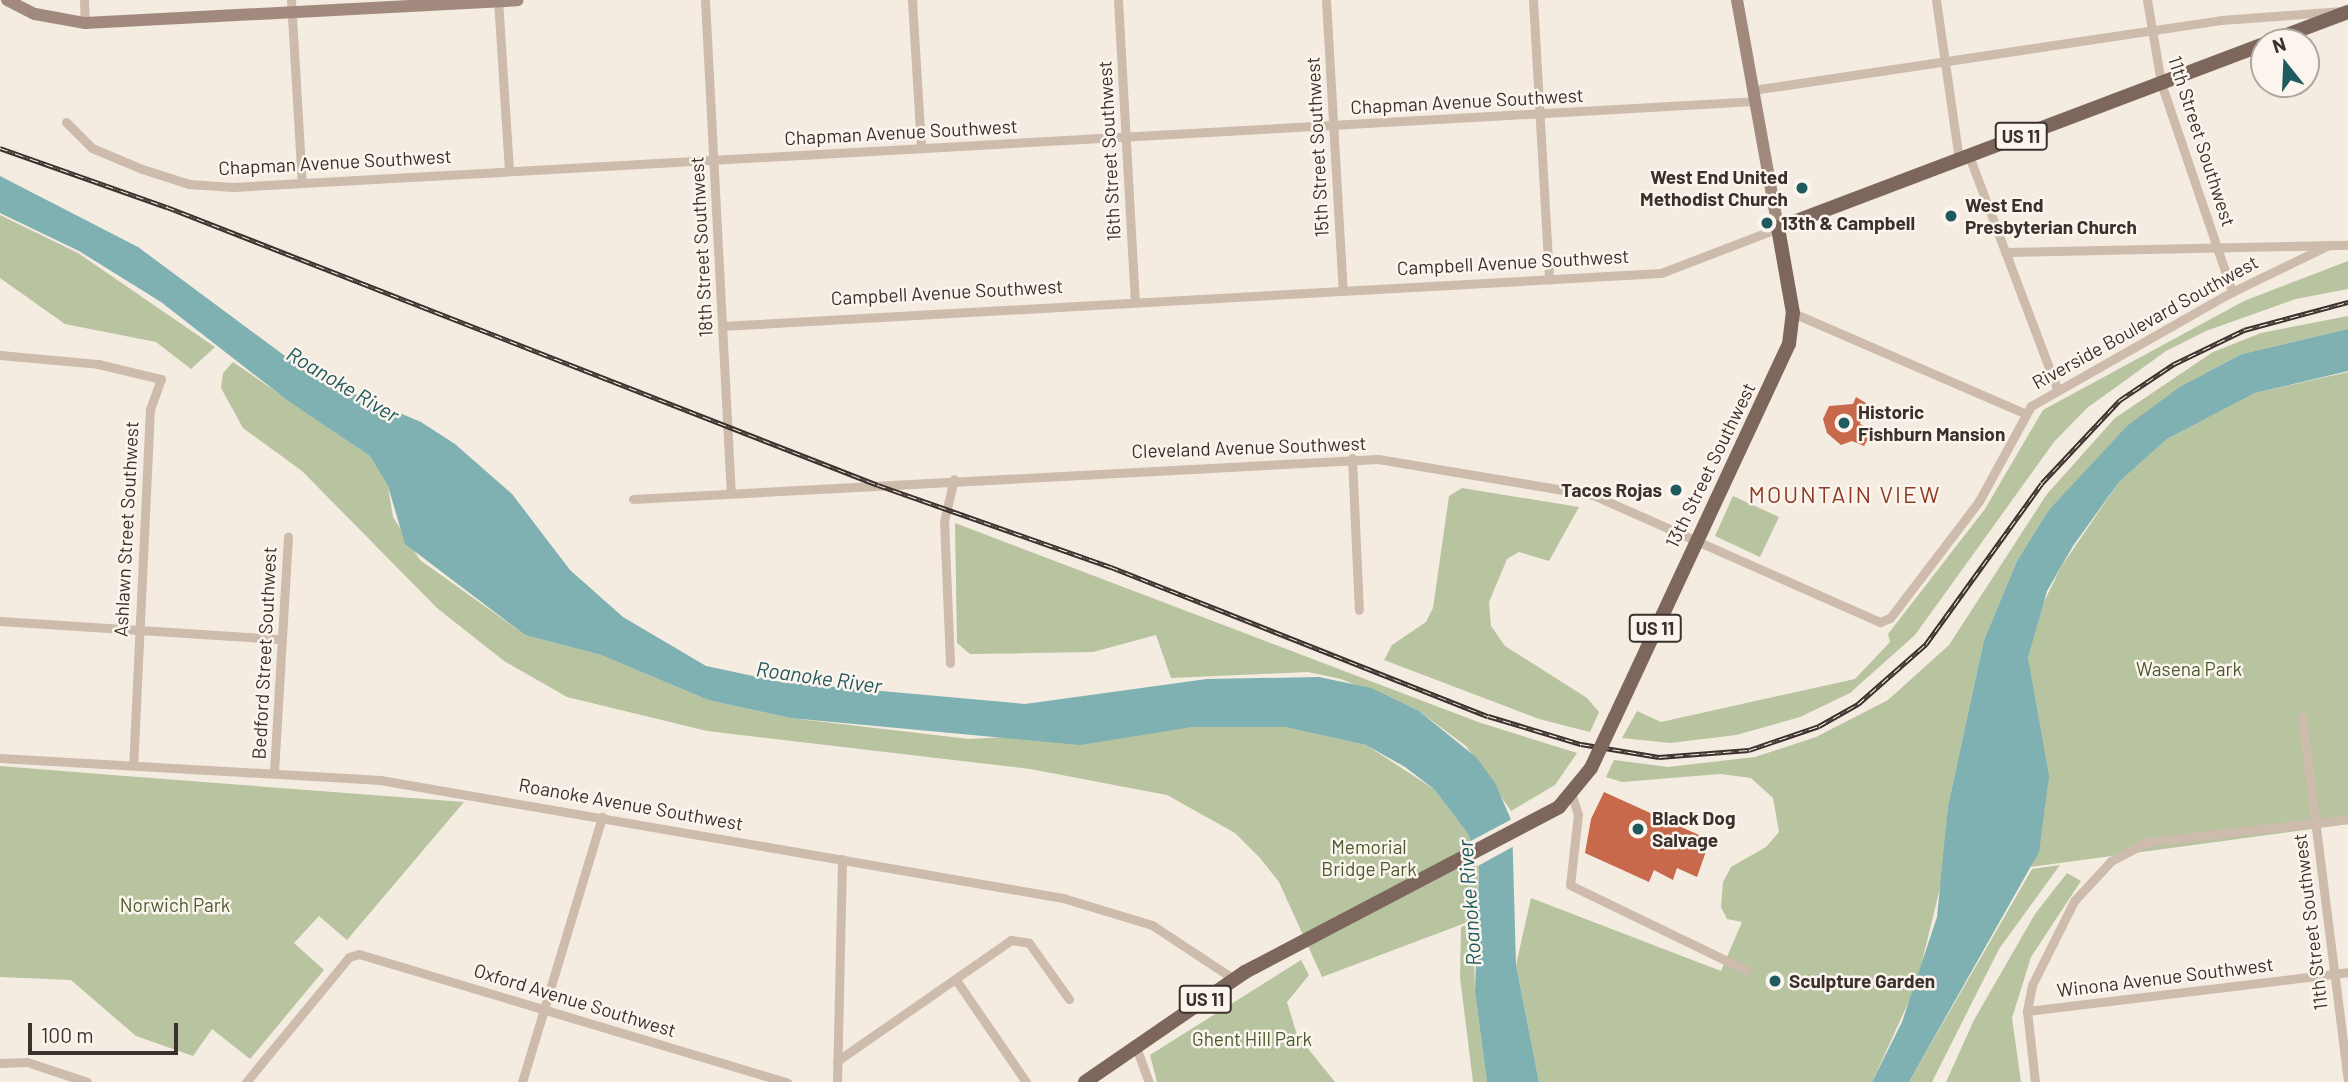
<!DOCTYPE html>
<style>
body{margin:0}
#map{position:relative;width:2348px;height:1082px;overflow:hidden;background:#f4ebe1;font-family:Barlow,sans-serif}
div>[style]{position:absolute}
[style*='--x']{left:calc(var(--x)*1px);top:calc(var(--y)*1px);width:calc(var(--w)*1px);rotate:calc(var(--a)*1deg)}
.green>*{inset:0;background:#b8c4a0}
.water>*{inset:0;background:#7fb0b2}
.pier>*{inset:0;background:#f4ebe1}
.building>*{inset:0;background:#c8694b}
.street>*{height:9px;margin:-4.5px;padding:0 4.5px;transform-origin:4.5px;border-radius:4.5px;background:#cdbbac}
.secondary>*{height:12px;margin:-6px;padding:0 6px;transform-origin:6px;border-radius:6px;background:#a18a7d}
.primary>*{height:14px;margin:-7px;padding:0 7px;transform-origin:7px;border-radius:7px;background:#7d675c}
.rail>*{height:5px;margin-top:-2.5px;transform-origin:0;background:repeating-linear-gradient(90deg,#fbf5ee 0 8px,#3b302b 0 16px);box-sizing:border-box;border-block:2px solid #3b302b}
.primary-bridge>*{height:14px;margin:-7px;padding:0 7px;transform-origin:7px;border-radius:7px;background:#7d675c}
.dots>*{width:19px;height:19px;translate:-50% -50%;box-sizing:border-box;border:4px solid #fbf5ee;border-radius:50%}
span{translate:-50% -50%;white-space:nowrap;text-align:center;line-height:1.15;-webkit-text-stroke:5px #fbf5ee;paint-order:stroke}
.shield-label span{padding:2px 5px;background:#fbf5ee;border:2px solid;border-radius:5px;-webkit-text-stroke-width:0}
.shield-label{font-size:18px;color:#3b302b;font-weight:700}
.street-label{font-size:19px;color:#3b302b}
.poi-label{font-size:19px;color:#3b302b;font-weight:700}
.right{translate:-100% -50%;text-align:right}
.left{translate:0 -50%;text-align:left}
.park-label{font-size:19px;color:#4a5a2e}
.water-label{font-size:21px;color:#1f5a5e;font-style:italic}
.quarter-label{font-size:23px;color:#8c3b22;letter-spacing:2px}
.north{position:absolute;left:2250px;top:28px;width:70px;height:70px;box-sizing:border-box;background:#fbf5ee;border:2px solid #aea6a0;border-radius:50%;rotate:342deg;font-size:19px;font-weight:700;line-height:28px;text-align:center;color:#3b302b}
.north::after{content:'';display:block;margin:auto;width:24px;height:32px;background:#1f5a5e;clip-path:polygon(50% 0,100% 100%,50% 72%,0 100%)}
.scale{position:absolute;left:28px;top:1023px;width:150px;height:32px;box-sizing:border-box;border:4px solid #3b302b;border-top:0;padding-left:9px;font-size:21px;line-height:24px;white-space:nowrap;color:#3b302b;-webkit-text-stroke:5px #fbf5ee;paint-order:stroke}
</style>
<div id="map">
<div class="green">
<i style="clip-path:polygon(0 215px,78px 253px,215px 347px,191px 369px,156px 342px,65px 324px,0 278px)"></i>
<i style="clip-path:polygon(2348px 261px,2348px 289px,2296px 299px,2206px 331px,2166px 351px,2087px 408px,2054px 442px,1915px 635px,1850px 693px,1800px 717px,1736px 735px,1670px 743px,1622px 738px,1637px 711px,1661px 722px,1855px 679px,1890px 642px,1888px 634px,1985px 509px,2043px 410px,2244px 301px)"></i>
<i style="clip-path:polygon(2348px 316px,2348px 329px,2242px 354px,2181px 386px,2048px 511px,2017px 561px,1984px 640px,1948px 806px,1943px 876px,1916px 986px,1872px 1082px,1539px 1082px,1516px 965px,1531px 898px,1721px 971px,1742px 922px,1727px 919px,1721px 907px,1723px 882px,1731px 867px,1766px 847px,1779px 832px,1773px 798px,1751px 778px,1720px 774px,1622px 782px,1606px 777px,1614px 760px,1668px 767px,1755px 757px,1816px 737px,1888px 700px,1949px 645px,2047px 494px,2115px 418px,2213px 352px,2261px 333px)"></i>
<i style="clip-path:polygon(233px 362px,370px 456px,388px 486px,393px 517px,420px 560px,525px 635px,601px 655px,708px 700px,790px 718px,969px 739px,1230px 724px,1285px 727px,1366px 745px,1434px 789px,1468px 834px,1479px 866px,1476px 919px,1322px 977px,1279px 882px,1260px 858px,1235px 833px,1167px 795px,1030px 769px,707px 731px,567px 697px,504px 661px,437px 608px,302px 471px,243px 428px,221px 388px,223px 373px)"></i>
<i style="clip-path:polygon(2348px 372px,2348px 824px,2031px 867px,2045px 807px,2028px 658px,2042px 606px,2061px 567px,2119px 482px,2167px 439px,2255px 393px)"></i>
<i style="clip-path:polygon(1462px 488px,1579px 507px,1549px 561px,1519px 552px,1507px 559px,1489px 602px,1491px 626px,1505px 646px,1587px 698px,1599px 712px,1590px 732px,1539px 719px,1384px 660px,1392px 645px,1426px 622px,1433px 608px,1449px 496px)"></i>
<i style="clip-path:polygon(1733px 496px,1779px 517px,1760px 557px,1715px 536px)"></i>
<i style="clip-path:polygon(955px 523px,1478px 722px,1577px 753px,1555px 785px,1511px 811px,1466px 746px,1419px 711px,1341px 679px,1308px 672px,1171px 678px,1156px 635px,1093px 652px,970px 654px,957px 643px)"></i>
<i style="clip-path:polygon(0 766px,125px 776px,464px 802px,347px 940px,319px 916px,294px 943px,324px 970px,250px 1059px,212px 1029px,193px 1056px,136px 1036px,71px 980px,0 977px)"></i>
<i style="clip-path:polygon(2060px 865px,1999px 949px,1932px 1082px,1909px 1082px,2032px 869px)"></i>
<i style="clip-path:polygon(2067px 873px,2081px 881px,2031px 957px,2012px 1018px,2021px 1082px,1946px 1082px,1974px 1020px,2035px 914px)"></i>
<i style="clip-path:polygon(1473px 923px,1475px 992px,1487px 1082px,1473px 1082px,1460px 977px,1461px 927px)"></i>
<i style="clip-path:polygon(1301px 960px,1309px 975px,1287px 1002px,1297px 1035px,1335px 1082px,1157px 1082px,1150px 1055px)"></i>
</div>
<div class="water">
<i style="clip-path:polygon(0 176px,138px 247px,312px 376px,421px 422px,455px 444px,512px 494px,570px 570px,623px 617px,706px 666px,781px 682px,1025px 704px,1207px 679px,1319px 677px,1371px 688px,1419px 711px,1477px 758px,1495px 783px,1512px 822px,1516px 965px,1539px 1082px,1487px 1082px,1475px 992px,1479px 866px,1468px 834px,1434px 789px,1405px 767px,1366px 745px,1285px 727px,1192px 727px,1080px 745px,790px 718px,708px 700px,601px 655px,525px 635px,405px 544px,388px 486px,370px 456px,287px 400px,161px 302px,79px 251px,0 213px)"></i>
<i style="clip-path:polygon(2348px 329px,2348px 371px,2255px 393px,2167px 439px,2119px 482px,2073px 546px,2047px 591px,2028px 658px,2049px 776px,2039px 852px,1909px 1082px,1872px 1082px,1902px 1022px,1937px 917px,1948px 806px,1984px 640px,2017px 561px,2048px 511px,2127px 426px,2181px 386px,2242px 354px)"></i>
</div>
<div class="pier">
<i style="clip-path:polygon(1514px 818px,1518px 844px,1476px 867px,1467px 843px)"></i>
</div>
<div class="building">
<i style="clip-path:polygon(1856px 397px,1866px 403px,1860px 424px,1871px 429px,1870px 435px,1864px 446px,1852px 441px,1841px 445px,1827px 433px,1823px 419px,1829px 406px,1853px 404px)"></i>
<i style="clip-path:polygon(1604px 792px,1710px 840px,1697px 877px,1677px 868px,1673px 880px,1654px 870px,1649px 882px,1585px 853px,1591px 819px)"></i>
</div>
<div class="street">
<i style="--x:84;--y:0;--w:23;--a:88"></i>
<i style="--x:291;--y:0;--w:183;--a:86.6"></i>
<i style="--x:498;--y:0;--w:170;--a:86.3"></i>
<i style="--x:705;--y:0;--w:494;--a:87"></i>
<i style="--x:912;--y:0;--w:148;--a:86.5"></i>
<i style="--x:1118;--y:0;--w:301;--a:86.8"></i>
<i style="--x:1326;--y:0;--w:291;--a:86.7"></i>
<i style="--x:1533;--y:0;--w:280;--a:86.7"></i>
<i style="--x:1936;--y:0;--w:161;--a:81.8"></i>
<i style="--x:2147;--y:0;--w:84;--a:80.4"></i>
<i style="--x:2161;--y:83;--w:221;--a:71.2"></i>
<i style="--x:1753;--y:90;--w:473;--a:-8.5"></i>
<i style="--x:2221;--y:20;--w:122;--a:-4.2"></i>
<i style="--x:66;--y:122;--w:37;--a:45"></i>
<i style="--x:92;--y:148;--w:54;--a:22.8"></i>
<i style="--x:142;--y:169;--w:49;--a:17.7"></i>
<i style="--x:189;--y:184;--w:44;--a:3.9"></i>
<i style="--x:233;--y:187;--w:1524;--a:-3.23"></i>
<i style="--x:1969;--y:156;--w:249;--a:69.3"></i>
<i style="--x:2005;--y:252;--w:343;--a:-1.2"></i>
<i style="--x:1793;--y:313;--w:252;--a:23.4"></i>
<i style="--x:722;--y:326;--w:940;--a:-3.23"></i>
<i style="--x:1661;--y:273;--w:125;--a:-21"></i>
<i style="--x:0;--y:355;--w:98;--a:5.2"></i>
<i style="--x:98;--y:364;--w:65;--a:13.4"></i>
<i style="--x:161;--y:379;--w:32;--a:110"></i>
<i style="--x:150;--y:409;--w:355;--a:92.7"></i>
<i style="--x:1352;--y:458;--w:152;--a:87.4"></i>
<i style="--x:633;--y:499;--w:746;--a:-3.07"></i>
<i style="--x:1378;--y:459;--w:218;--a:9.5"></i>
<i style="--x:1593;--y:495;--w:314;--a:23.9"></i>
<i style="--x:1880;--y:622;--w:11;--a:-22"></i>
<i style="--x:1890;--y:618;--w:147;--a:-52.7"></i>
<i style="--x:1979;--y:501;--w:108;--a:-61.3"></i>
<i style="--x:2031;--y:406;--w:231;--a:-29.6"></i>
<i style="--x:2232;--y:292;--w:108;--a:-25.9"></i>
<i style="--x:0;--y:621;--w:282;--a:3.7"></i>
<i style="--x:950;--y:663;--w:142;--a:-92.4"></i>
<i style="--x:944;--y:521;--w:43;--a:-76.6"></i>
<i style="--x:2302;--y:717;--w:368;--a:82.8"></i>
<i style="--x:0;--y:758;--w:381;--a:3.3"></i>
<i style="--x:380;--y:780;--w:693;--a:9.8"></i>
<i style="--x:1063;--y:898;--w:93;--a:16.9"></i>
<i style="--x:1152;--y:925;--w:98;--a:33.4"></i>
<i style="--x:274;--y:772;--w:236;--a:-86.6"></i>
<i style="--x:1572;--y:796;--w:19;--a:72"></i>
<i style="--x:1578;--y:814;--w:71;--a:96.4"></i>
<i style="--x:1570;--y:885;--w:195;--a:25.8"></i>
<i style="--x:956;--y:980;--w:124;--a:55.5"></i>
<i style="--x:2027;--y:1011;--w:323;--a:-6.9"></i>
<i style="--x:1136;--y:1047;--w:37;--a:70"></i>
<i style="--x:837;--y:1061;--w:212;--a:-34.8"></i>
<i style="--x:1011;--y:940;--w:18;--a:9"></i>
<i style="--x:1029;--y:943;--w:69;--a:54.5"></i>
<i style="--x:0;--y:1063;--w:27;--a:-2"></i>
<i style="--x:27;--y:1062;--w:63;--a:18.4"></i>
<i style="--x:246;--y:1082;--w:162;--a:-50.5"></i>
<i style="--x:349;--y:957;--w:10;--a:-17"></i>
<i style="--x:359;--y:954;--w:447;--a:16.7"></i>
<i style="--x:522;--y:1082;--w:277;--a:-73.2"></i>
<i style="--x:837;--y:1082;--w:223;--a:-88.7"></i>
<i style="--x:2035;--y:1082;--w:71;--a:-96.4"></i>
<i style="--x:2027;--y:1011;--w:26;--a:-79"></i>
<i style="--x:2032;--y:985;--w:94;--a:-63.4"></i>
<i style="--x:2074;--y:901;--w:54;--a:-47.2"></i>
<i style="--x:2111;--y:861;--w:41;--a:-27.8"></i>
<i style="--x:2147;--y:842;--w:202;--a:-6.5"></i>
</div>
<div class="secondary">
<i style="--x:7;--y:0;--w:31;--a:27"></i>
<i style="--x:35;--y:14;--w:51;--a:10.2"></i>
<i style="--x:85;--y:23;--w:433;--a:-3"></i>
<i style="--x:1737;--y:0;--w:232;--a:79.8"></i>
</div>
<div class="primary">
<i style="--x:2268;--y:42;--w:85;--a:-20.6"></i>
<i style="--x:1615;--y:717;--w:412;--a:-65"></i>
<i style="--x:1789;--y:344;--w:31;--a:-83"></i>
<i style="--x:1793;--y:313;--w:86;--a:-100"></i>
<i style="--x:1778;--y:228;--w:520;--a:-20.74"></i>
<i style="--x:1085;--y:1082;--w:194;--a:-34.5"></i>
<i style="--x:1245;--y:972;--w:355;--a:-27.7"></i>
<i style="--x:1559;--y:807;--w:50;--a:-50.6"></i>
</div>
<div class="rail">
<i style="--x:0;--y:148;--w:177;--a:19.5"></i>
<i style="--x:167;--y:207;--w:763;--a:21.36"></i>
<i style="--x:878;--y:485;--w:247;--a:19.4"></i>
<i style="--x:1111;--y:567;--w:405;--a:21.6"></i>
<i style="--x:1488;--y:716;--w:97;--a:16.8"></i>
<i style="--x:1581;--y:744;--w:79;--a:9.5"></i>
<i style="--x:1659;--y:757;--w:90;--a:-4.4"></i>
<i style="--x:1749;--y:750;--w:74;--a:-18.9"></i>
<i style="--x:1819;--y:726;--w:45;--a:-29.4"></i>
<i style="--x:1858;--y:704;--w:91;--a:-41.4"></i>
<i style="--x:1926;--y:644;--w:198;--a:-54.2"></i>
<i style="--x:2042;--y:483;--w:114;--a:-46.8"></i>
<i style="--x:2120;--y:400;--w:65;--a:-33.7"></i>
<i style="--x:2174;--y:364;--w:78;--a:-25.9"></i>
<i style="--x:2244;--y:330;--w:108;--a:-15.1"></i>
</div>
<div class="primary-bridge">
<i style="--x:1591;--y:768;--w:56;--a:-64.8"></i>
</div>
<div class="dots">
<i style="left:1802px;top:188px;background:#1f5a5e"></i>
<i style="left:1951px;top:216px;background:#1f5a5e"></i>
<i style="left:1767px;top:223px;background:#1f5a5e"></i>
<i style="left:1844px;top:423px;background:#1f5a5e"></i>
<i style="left:1676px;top:490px;background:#1f5a5e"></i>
<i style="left:1638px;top:829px;background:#1f5a5e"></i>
<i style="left:1775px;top:981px;background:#1f5a5e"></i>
</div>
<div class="shield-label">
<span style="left:2021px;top:136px">US 11</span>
<span style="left:1655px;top:628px">US 11</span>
<span style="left:1205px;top:999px">US 11</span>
</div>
<div class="street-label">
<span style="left:1467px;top:101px;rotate:-3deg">Chapman Avenue Southwest</span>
<span style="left:901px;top:132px;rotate:-3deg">Chapman Avenue Southwest</span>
<span style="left:2202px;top:141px;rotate:72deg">11th Street Southwest</span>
<span style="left:1317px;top:147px;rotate:-93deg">15th Street Southwest</span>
<span style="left:1109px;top:151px;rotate:-93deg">16th Street Southwest</span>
<span style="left:335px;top:162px;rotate:-3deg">Chapman Avenue Southwest</span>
<span style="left:701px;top:247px;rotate:-93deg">18th Street Southwest</span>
<span style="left:1513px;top:262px;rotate:-3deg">Campbell Avenue Southwest</span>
<span style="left:947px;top:292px;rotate:-3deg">Campbell Avenue Southwest</span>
<span style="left:2145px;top:322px;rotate:-29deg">Riverside Boulevard Southwest</span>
<span style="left:1249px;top:447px;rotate:-2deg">Cleveland Avenue Southwest</span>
<span style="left:1710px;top:465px;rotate:-64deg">13th Street Southwest</span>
<span style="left:126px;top:529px;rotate:-87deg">Ashlawn Street Southwest</span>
<span style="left:264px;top:653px;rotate:-87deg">Bedford Street Southwest</span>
<span style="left:631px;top:804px;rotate:10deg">Roanoke Avenue Southwest</span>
<span style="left:2310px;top:922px;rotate:-97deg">11th Street Southwest</span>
<span style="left:2165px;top:977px;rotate:-7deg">Winona Avenue Southwest</span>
<span style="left:575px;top:1000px;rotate:17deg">Oxford Avenue Southwest</span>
</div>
<div class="poi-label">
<span class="right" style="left:1788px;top:188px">West End United<br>Methodist Church</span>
<span class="left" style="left:1965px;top:216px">West End<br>Presbyterian Church</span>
<span class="left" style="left:1781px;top:223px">13th &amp; Campbell</span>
<span class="left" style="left:1858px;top:423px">Historic<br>Fishburn Mansion</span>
<span class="right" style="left:1662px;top:490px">Tacos Rojas</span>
<span class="left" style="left:1652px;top:829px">Black Dog<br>Salvage</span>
<span class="left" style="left:1789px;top:981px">Sculpture Garden</span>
</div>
<div class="park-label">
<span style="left:2189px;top:669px">Wasena Park</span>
<span style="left:1369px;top:858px">Memorial<br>Bridge Park</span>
<span style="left:175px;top:905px">Norwich Park</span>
<span style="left:1252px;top:1039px">Ghent Hill Park</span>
</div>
<div class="water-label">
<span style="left:343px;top:384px;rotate:31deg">Roanoke River</span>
<span style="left:819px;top:677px;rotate:8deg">Roanoke River</span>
<span style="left:1469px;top:903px;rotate:-94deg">Roanoke River</span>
</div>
<div class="quarter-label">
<span style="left:1845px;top:494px">MOUNTAIN VIEW</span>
</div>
<div class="north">N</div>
<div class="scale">100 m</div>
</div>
